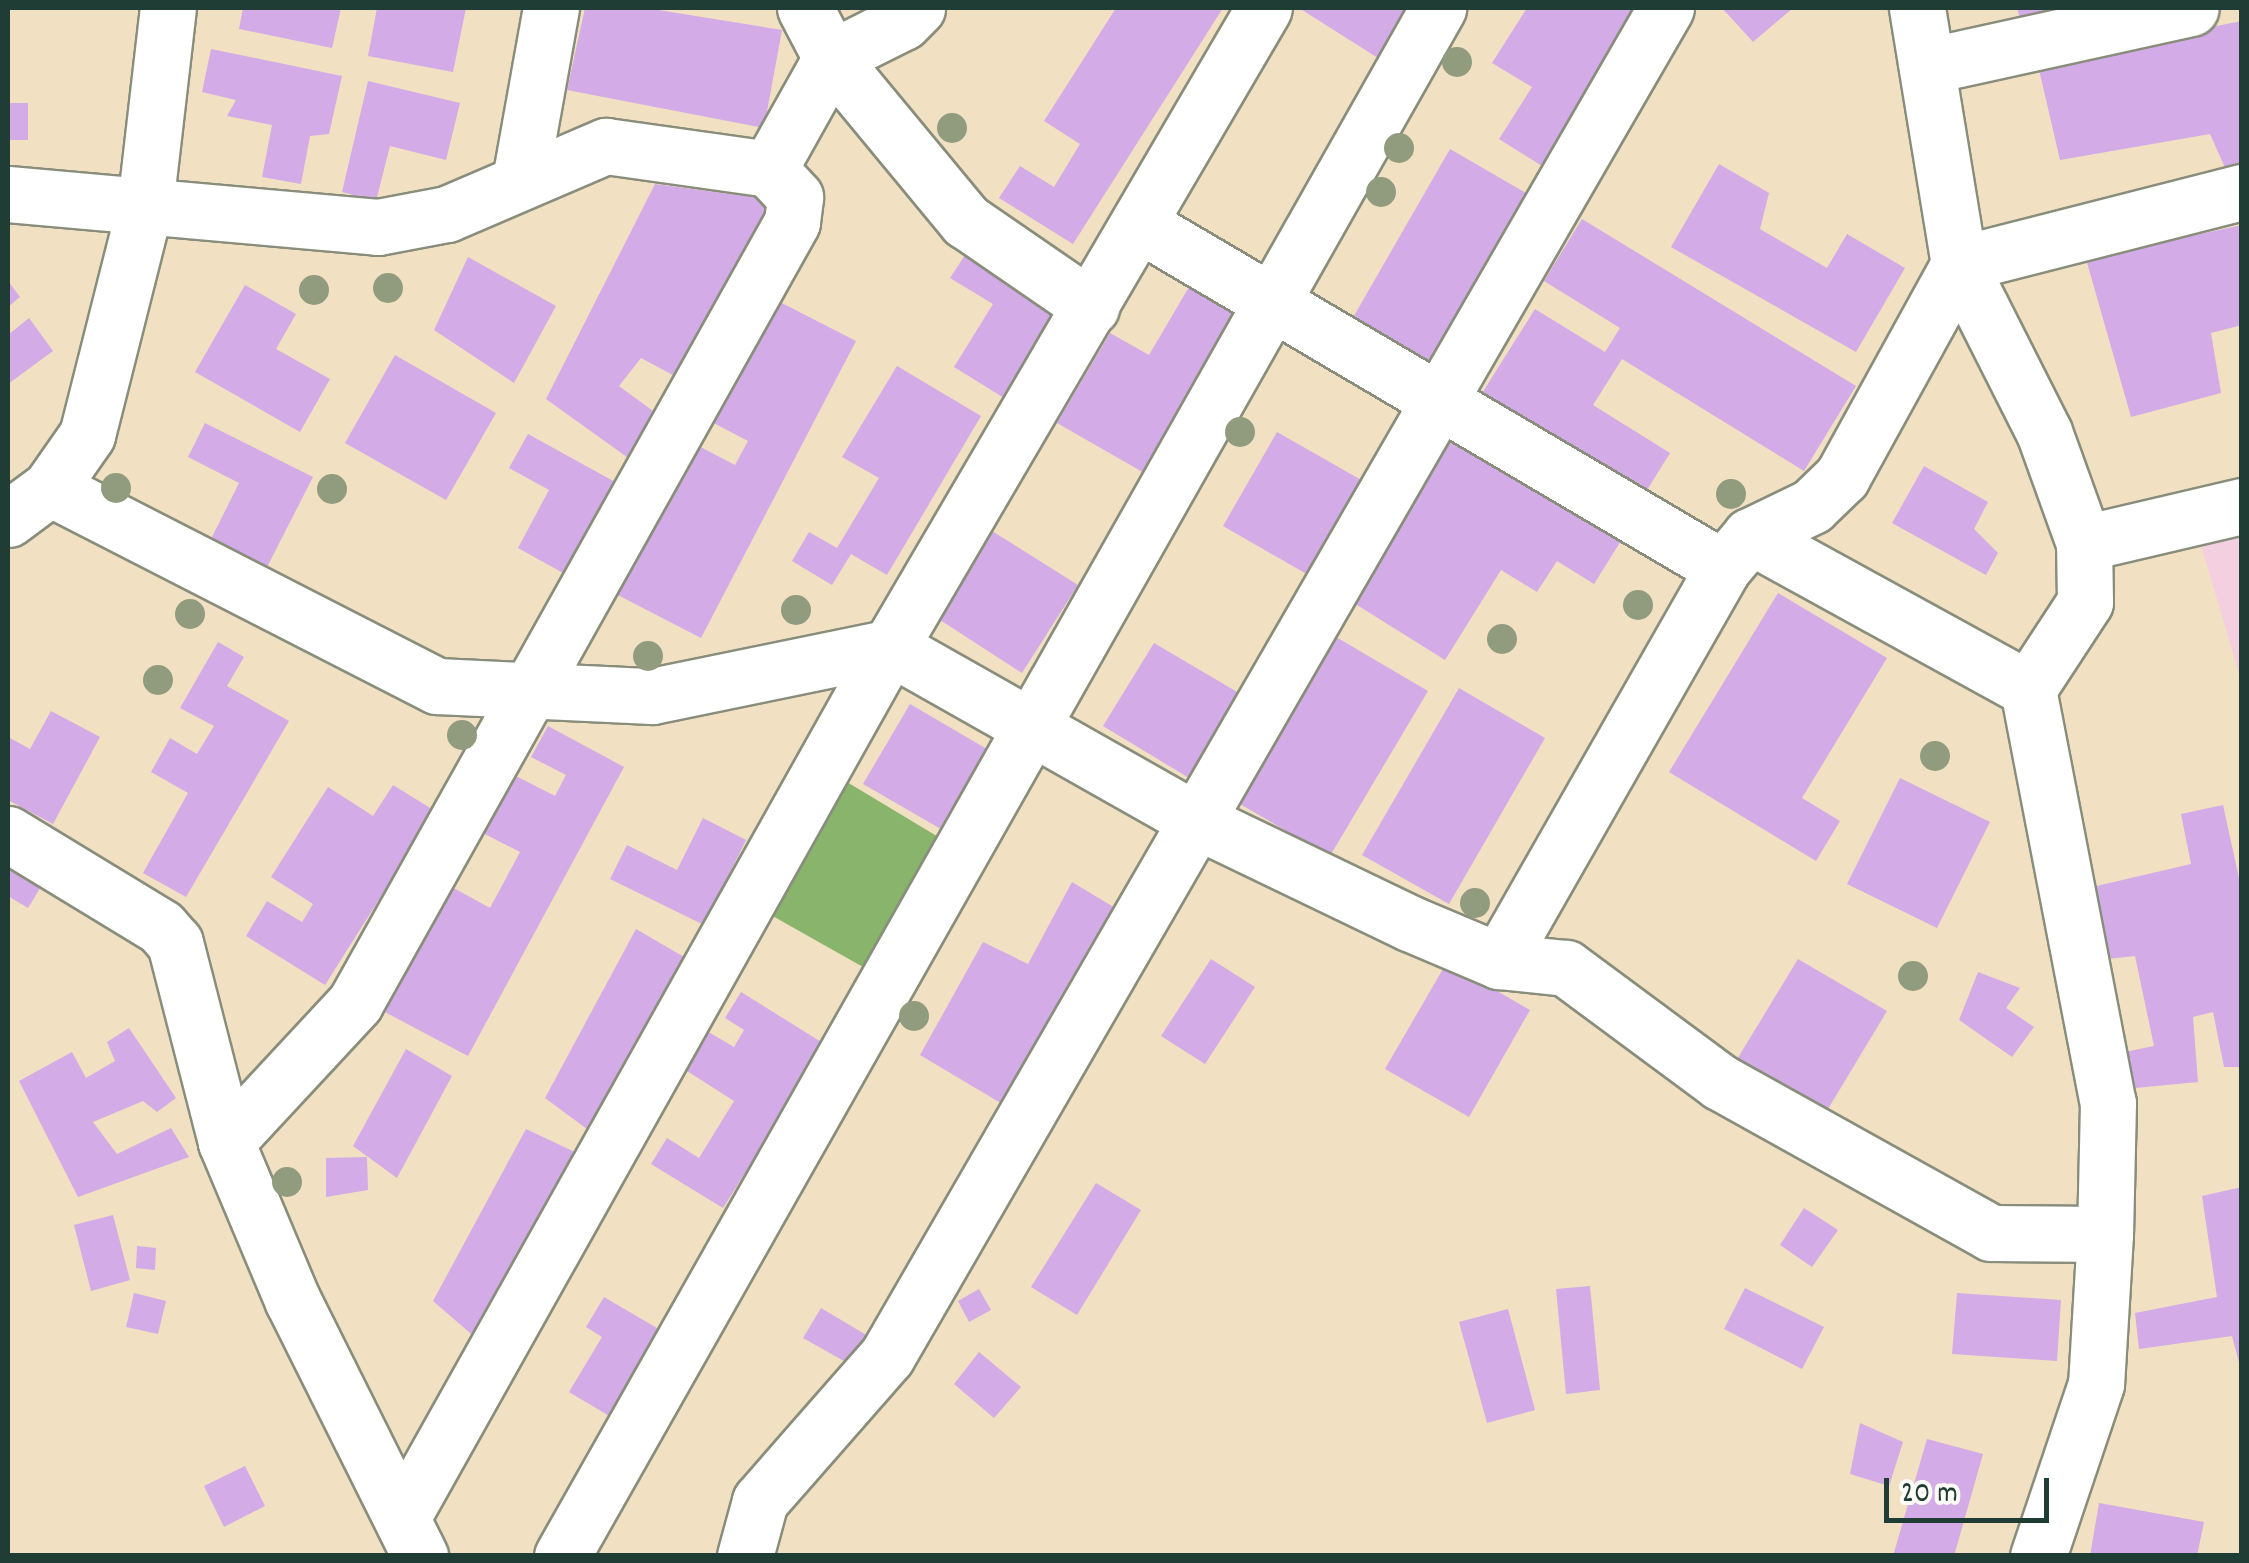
<!DOCTYPE html>
<style>
body{margin:0}
#map{position:relative;width:2249px;height:1563px;overflow:hidden;background:#f1e0c2;font-family:Dekko,sans-serif}
div>[style]{position:absolute}
[style*='--x']{left:calc(var(--x)*1px);top:calc(var(--y)*1px);width:calc(var(--w)*1px);rotate:calc(var(--a)*1deg)}
.built>*{inset:0;background:#f3cfe0}
.forest>*{inset:0;background:#89b46b}
.building>*{inset:0;background:#d3abe6}
.roads{filter:drop-shadow(2px 0 #888e7b) drop-shadow(-2px 0 #888e7b) drop-shadow(0 2px #888e7b) drop-shadow(0 -2px #888e7b)}
.minor>*{height:55px;margin:-27.5px;padding:0 27.5px;transform-origin:27.5px;border-radius:27.5px;background:#fff}
.trees>*{width:30px;height:30px;margin:-15px;border-radius:50%;background:#919b7e}
span{translate:-50% -50%;white-space:nowrap;text-align:center;line-height:1.15;-webkit-text-stroke:8px #fdfcf7;paint-order:stroke}
.frame{position:absolute;inset:0;border:10px solid #1f3d34;pointer-events:none}
.scale{position:absolute;left:1884px;top:1478px;width:165px;height:45px;box-sizing:border-box;border:5px solid #1f3d34;border-top:0;padding-left:12px;font-size:30px;line-height:35px;white-space:nowrap;color:#1f3d34;-webkit-text-stroke:8px #fdfcf7;paint-order:stroke}
</style>
<div id="map">
<div class="built">
<i style="clip-path:polygon(2241px 532px,2241px 681px,2201px 545px)"></i>
</div>
<div class="forest">
<i style="clip-path:polygon(832px 773px,950px 844px,879px 976px,753px 905px)"></i>
</div>
<div class="building">
<i style="clip-path:polygon(243px 8px,341px 8px,332px 48px,239px 29px)"></i>
<i style="clip-path:polygon(377px 8px,466px 8px,453px 72px,368px 56px)"></i>
<i style="clip-path:polygon(585px 8px,646px 8px,782px 30px,764px 128px,567px 90px)"></i>
<i style="clip-path:polygon(1116px 8px,1223px 8px,1073px 244px,999px 198px,1020px 166px,1054px 187px,1080px 144px,1044px 121px)"></i>
<i style="clip-path:polygon(1299px 8px,1408px 8px,1378px 58px)"></i>
<i style="clip-path:polygon(1527px 8px,1648px 8px,1547px 169px,1499px 139px,1532px 87px,1492px 63px)"></i>
<i style="clip-path:polygon(1722px 8px,1793px 8px,1753px 42px)"></i>
<i style="clip-path:polygon(2017px 8px,2117px 8px,2024px 33px)"></i>
<i style="clip-path:polygon(2242px 21px,2242px 168px,2227px 172px,2210px 134px,2060px 160px,2037px 61px)"></i>
<i style="clip-path:polygon(211px 49px,342px 76px,329px 134px,310px 136px,301px 184px,262px 177px,272px 125px,227px 116px,236px 100px,202px 92px)"></i>
<i style="clip-path:polygon(368px 81px,460px 103px,446px 160px,390px 146px,376px 201px,342px 192px)"></i>
<i style="clip-path:polygon(8px 103px,28px 103px,28px 140px,8px 140px)"></i>
<i style="clip-path:polygon(1450px 149px,1533px 197px,1430px 375px,1347px 328px)"></i>
<i style="clip-path:polygon(1719px 164px,1769px 193px,1760px 229px,1827px 268px,1847px 234px,1905px 268px,1856px 352px,1671px 247px)"></i>
<i style="clip-path:polygon(655px 184px,782px 201px,673px 375px,641px 358px,619px 386px,653px 411px,631px 460px,546px 399px)"></i>
<i style="clip-path:polygon(1582px 219px,1856px 386px,1804px 471px,1622px 359px,1593px 405px,1670px 453px,1642px 498px,1479px 398px,1535px 309px,1605px 352px,1620px 328px,1544px 281px)"></i>
<i style="clip-path:polygon(2242px 225px,2242px 325px,2211px 333px,2221px 393px,2131px 417px,2086px 259px)"></i>
<i style="clip-path:polygon(969px 249px,1061px 304px,1004px 398px,954px 367px,993px 304px,950px 278px)"></i>
<i style="clip-path:polygon(468px 257px,556px 306px,514px 383px,434px 330px)"></i>
<i style="clip-path:polygon(1199px 270px,1248px 297px,1146px 474px,1057px 423px,1110px 333px,1149px 355px)"></i>
<i style="clip-path:polygon(8px 281px,20px 297px,8px 307px)"></i>
<i style="clip-path:polygon(245px 285px,296px 314px,276px 349px,330px 379px,300px 432px,195px 372px)"></i>
<i style="clip-path:polygon(772px 298px,856px 341px,701px 638px,610px 591px,689px 441px,735px 465px,748px 441px,708px 420px)"></i>
<i style="clip-path:polygon(29px 318px,53px 351px,8px 384px,8px 335px)"></i>
<i style="clip-path:polygon(395px 355px,496px 413px,446px 500px,345px 443px)"></i>
<i style="clip-path:polygon(897px 366px,981px 416px,887px 575px,851px 554px,832px 585px,792px 561px,809px 532px,837px 548px,879px 478px,842px 457px)"></i>
<i style="clip-path:polygon(205px 423px,313px 477px,264px 573px,208px 545px,239px 483px,188px 457px)"></i>
<i style="clip-path:polygon(1277px 432px,1363px 481px,1310px 576px,1223px 526px)"></i>
<i style="clip-path:polygon(1455px 432px,1624px 536px,1594px 584px,1557px 561px,1537px 592px,1501px 570px,1445px 660px,1349px 600px)"></i>
<i style="clip-path:polygon(528px 434px,626px 488px,574px 579px,518px 548px,549px 490px,509px 468px)"></i>
<i style="clip-path:polygon(1924px 466px,1988px 502px,1974px 529px,1998px 553px,1986px 575px,1892px 523px)"></i>
<i style="clip-path:polygon(992px 531px,1078px 585px,1022px 673px,937px 618px)"></i>
<i style="clip-path:polygon(1778px 593px,1887px 658px,1802px 798px,1840px 821px,1816px 861px,1669px 772px)"></i>
<i style="clip-path:polygon(1336px 637px,1428px 691px,1330px 856px,1238px 803px)"></i>
<i style="clip-path:polygon(218px 642px,244px 657px,227px 686px,289px 721px,186px 897px,143px 873px,188px 793px,151px 772px,170px 738px,197px 754px,214px 726px,180px 708px)"></i>
<i style="clip-path:polygon(1154px 643px,1244px 696px,1194px 781px,1103px 726px)"></i>
<i style="clip-path:polygon(1459px 688px,1545px 738px,1449px 904px,1362px 855px)"></i>
<i style="clip-path:polygon(910px 704px,992px 752px,946px 832px,863px 784px)"></i>
<i style="clip-path:polygon(51px 711px,100px 737px,53px 824px,8px 800px,8px 737px,30px 749px)"></i>
<i style="clip-path:polygon(548px 726px,624px 767px,468px 1056px,381px 1010px,450px 886px,490px 908px,520px 852px,479px 831px,510px 773px,555px 796px,566px 775px,531px 757px)"></i>
<i style="clip-path:polygon(1900px 778px,1990px 822px,1937px 928px,1847px 884px)"></i>
<i style="clip-path:polygon(393px 785px,435px 811px,325px 985px,246px 936px,267px 901px,302px 922px,313px 904px,271px 877px,328px 787px,373px 816px)"></i>
<i style="clip-path:polygon(2223px 805px,2242px 892px,2242px 1067px,2224px 1067px,2213px 1012px,2193px 1017px,2198px 1082px,2125px 1089px,2115px 1054px,2154px 1046px,2135px 956px,2106px 959px,2088px 888px,2191px 864px,2181px 814px)"></i>
<i style="clip-path:polygon(703px 818px,746px 840px,704px 925px,610px 879px,627px 845px,677px 870px)"></i>
<i style="clip-path:polygon(8px 851px,48px 875px,28px 908px,8px 896px)"></i>
<i style="clip-path:polygon(1072px 882px,1117px 909px,1004px 1105px,920px 1055px,983px 942px,1028px 964px)"></i>
<i style="clip-path:polygon(636px 929px,684px 957px,587px 1129px,545px 1098px)"></i>
<i style="clip-path:polygon(1211px 959px,1255px 987px,1205px 1064px,1161px 1036px)"></i>
<i style="clip-path:polygon(1798px 959px,1887px 1011px,1825px 1114px,1736px 1061px)"></i>
<i style="clip-path:polygon(1447px 962px,1530px 1010px,1469px 1117px,1385px 1069px)"></i>
<i style="clip-path:polygon(1978px 972px,2020px 988px,2006px 1008px,2034px 1027px,2012px 1057px,1959px 1020px)"></i>
<i style="clip-path:polygon(741px 992px,826px 1045px,723px 1208px,651px 1164px,667px 1138px,699px 1158px,734px 1101px,665px 1057px,688px 1020px,734px 1047px,744px 1030px,725px 1018px)"></i>
<i style="clip-path:polygon(129px 1028px,176px 1098px,157px 1112px,143px 1101px,93px 1122px,117px 1154px,171px 1128px,189px 1157px,78px 1197px,19px 1081px,72px 1052px,86px 1078px,115px 1061px,107px 1042px)"></i>
<i style="clip-path:polygon(406px 1049px,452px 1076px,397px 1178px,353px 1146px)"></i>
<i style="clip-path:polygon(526px 1129px,577px 1153px,477px 1339px,433px 1301px)"></i>
<i style="clip-path:polygon(367px 1157px,368px 1190px,326px 1197px,326px 1158px)"></i>
<i style="clip-path:polygon(1096px 1183px,1141px 1210px,1077px 1315px,1031px 1287px)"></i>
<i style="clip-path:polygon(2242px 1187px,2242px 1374px,2232px 1336px,2139px 1349px,2135px 1313px,2217px 1297px,2202px 1196px)"></i>
<i style="clip-path:polygon(1804px 1208px,1838px 1230px,1812px 1267px,1780px 1245px)"></i>
<i style="clip-path:polygon(113px 1215px,130px 1280px,91px 1291px,74px 1225px)"></i>
<i style="clip-path:polygon(137px 1246px,156px 1248px,155px 1270px,136px 1268px)"></i>
<i style="clip-path:polygon(1590px 1286px,1600px 1390px,1566px 1394px,1556px 1289px)"></i>
<i style="clip-path:polygon(1745px 1288px,1824px 1327px,1802px 1369px,1724px 1329px)"></i>
<i style="clip-path:polygon(979px 1289px,991px 1310px,969px 1322px,958px 1301px)"></i>
<i style="clip-path:polygon(134px 1293px,166px 1301px,158px 1334px,126px 1327px)"></i>
<i style="clip-path:polygon(1957px 1293px,2061px 1300px,2057px 1361px,1952px 1354px)"></i>
<i style="clip-path:polygon(604px 1297px,662px 1331px,611px 1417px,569px 1392px,602px 1337px,586px 1327px)"></i>
<i style="clip-path:polygon(821px 1308px,868px 1336px,851px 1365px,803px 1338px)"></i>
<i style="clip-path:polygon(1508px 1309px,1535px 1410px,1487px 1423px,1459px 1322px)"></i>
<i style="clip-path:polygon(979px 1352px,1021px 1387px,994px 1418px,954px 1384px)"></i>
<i style="clip-path:polygon(1860px 1423px,1903px 1442px,1889px 1486px,1850px 1474px)"></i>
<i style="clip-path:polygon(1927px 1439px,1983px 1454px,1954px 1556px,1893px 1556px)"></i>
<i style="clip-path:polygon(245px 1466px,265px 1506px,224px 1527px,204px 1486px)"></i>
<i style="clip-path:polygon(2099px 1503px,2204px 1522px,2197px 1556px,2090px 1556px)"></i>
</div>
<div class="roads">
<div class="minor">
<i style="--x:805;--y:8;--w:56;--a:62.5"></i>
<i style="--x:831;--y:58;--w:212;--a:50.4"></i>
<i style="--x:966;--y:221;--w:152;--a:34.5"></i>
<i style="--x:1917;--y:8;--w:259;--a:80.7"></i>
<i style="--x:1959;--y:264;--w:188;--a:63.2"></i>
<i style="--x:2044;--y:432;--w:118;--a:70.2"></i>
<i style="--x:2084;--y:543;--w:59;--a:89"></i>
<i style="--x:2085;--y:602;--w:104;--a:123.2"></i>
<i style="--x:2028;--y:689;--w:422;--a:79.1"></i>
<i style="--x:2108;--y:1103;--w:131;--a:91.3"></i>
<i style="--x:2105;--y:1234;--w:150;--a:93.4"></i>
<i style="--x:2096;--y:1384;--w:182;--a:108.6"></i>
<i style="--x:1927;--y:66;--w:270;--a:-12.4"></i>
<i style="--x:520;--y:180;--w:175;--a:-79.8"></i>
<i style="--x:8;--y:194;--w:371;--a:5.1"></i>
<i style="--x:378;--y:227;--w:70;--a:-10.7"></i>
<i style="--x:447;--y:214;--w:173;--a:-23.2"></i>
<i style="--x:606;--y:146;--w:165;--a:8"></i>
<i style="--x:769;--y:169;--w:127;--a:-60.8"></i>
<i style="--x:831;--y:58;--w:80;--a:-26.6"></i>
<i style="--x:903;--y:22;--w:20;--a:-45"></i>
<i style="--x:1139;--y:224;--w:678;--a:30.5"></i>
<i style="--x:50;--y:488;--w:435;--a:27.1"></i>
<i style="--x:437;--y:686;--w:215;--a:2.7"></i>
<i style="--x:652;--y:696;--w:243;--a:-11.6"></i>
<i style="--x:890;--y:647;--w:353;--a:29.5"></i>
<i style="--x:1197;--y:821;--w:235;--a:25.7"></i>
<i style="--x:1409;--y:923;--w:98;--a:22.9"></i>
<i style="--x:1499;--y:961;--w:67;--a:6"></i>
<i style="--x:1566;--y:968;--w:192;--a:36.5"></i>
<i style="--x:1720;--y:1082;--w:310;--a:29.1"></i>
<i style="--x:1991;--y:1233;--w:114;--a:0.5"></i>
<i style="--x:8;--y:519;--w:52;--a:-36.4"></i>
<i style="--x:50;--y:488;--w:65;--a:-55.1"></i>
<i style="--x:87;--y:435;--w:236;--a:-75.8"></i>
<i style="--x:145;--y:206;--w:199;--a:-83.4"></i>
<i style="--x:1750;--y:536;--w:317;--a:28.8"></i>
<i style="--x:2084;--y:543;--w:162;--a:-13.2"></i>
<i style="--x:8;--y:834;--w:179;--a:31.3"></i>
<i style="--x:161;--y:927;--w:21;--a:49"></i>
<i style="--x:175;--y:943;--w:205;--a:75.6"></i>
<i style="--x:226;--y:1142;--w:173;--a:67.2"></i>
<i style="--x:293;--y:1301;--w:285;--a:63.5"></i>
<i style="--x:1499;--y:961;--w:452;--a:-60.3"></i>
<i style="--x:1723;--y:568;--w:42;--a:-49.8"></i>
<i style="--x:1750;--y:536;--w:69;--a:-25.8"></i>
<i style="--x:1812;--y:506;--w:42;--a:-44"></i>
<i style="--x:1842;--y:477;--w:243;--a:-61.2"></i>
<i style="--x:1959;--y:264;--w:292;--a:-14.3"></i>
<i style="--x:226;--y:1142;--w:190;--a:-47.1"></i>
<i style="--x:355;--y:1003;--w:895;--a:-60.77"></i>
<i style="--x:792;--y:222;--w:25;--a:-83"></i>
<i style="--x:795;--y:197;--w:38;--a:-133"></i>
<i style="--x:404;--y:1514;--w:994;--a:-60.73"></i>
<i style="--x:890;--y:647;--w:740;--a:-59.66"></i>
<i style="--x:562;--y:1556;--w:1779;--a:-60.49"></i>
<i style="--x:745;--y:1556;--w:57;--a:-74.7"></i>
<i style="--x:760;--y:1501;--w:193;--a:-48.8"></i>
<i style="--x:887;--y:1356;--w:1557;--a:-59.98"></i>
</div>
</div>
<div class="trees">
<i style="left:1457px;top:62px"></i>
<i style="left:952px;top:128px"></i>
<i style="left:1399px;top:148px"></i>
<i style="left:1381px;top:192px"></i>
<i style="left:388px;top:288px"></i>
<i style="left:314px;top:290px"></i>
<i style="left:1240px;top:432px"></i>
<i style="left:116px;top:488px"></i>
<i style="left:332px;top:489px"></i>
<i style="left:1731px;top:494px"></i>
<i style="left:1638px;top:605px"></i>
<i style="left:796px;top:610px"></i>
<i style="left:190px;top:614px"></i>
<i style="left:1502px;top:639px"></i>
<i style="left:648px;top:656px"></i>
<i style="left:158px;top:680px"></i>
<i style="left:462px;top:735px"></i>
<i style="left:1935px;top:756px"></i>
<i style="left:1475px;top:903px"></i>
<i style="left:1913px;top:976px"></i>
<i style="left:914px;top:1016px"></i>
<i style="left:287px;top:1182px"></i>
</div>
<div class="frame"></div>
<div class="scale">20 m</div>
</div>
